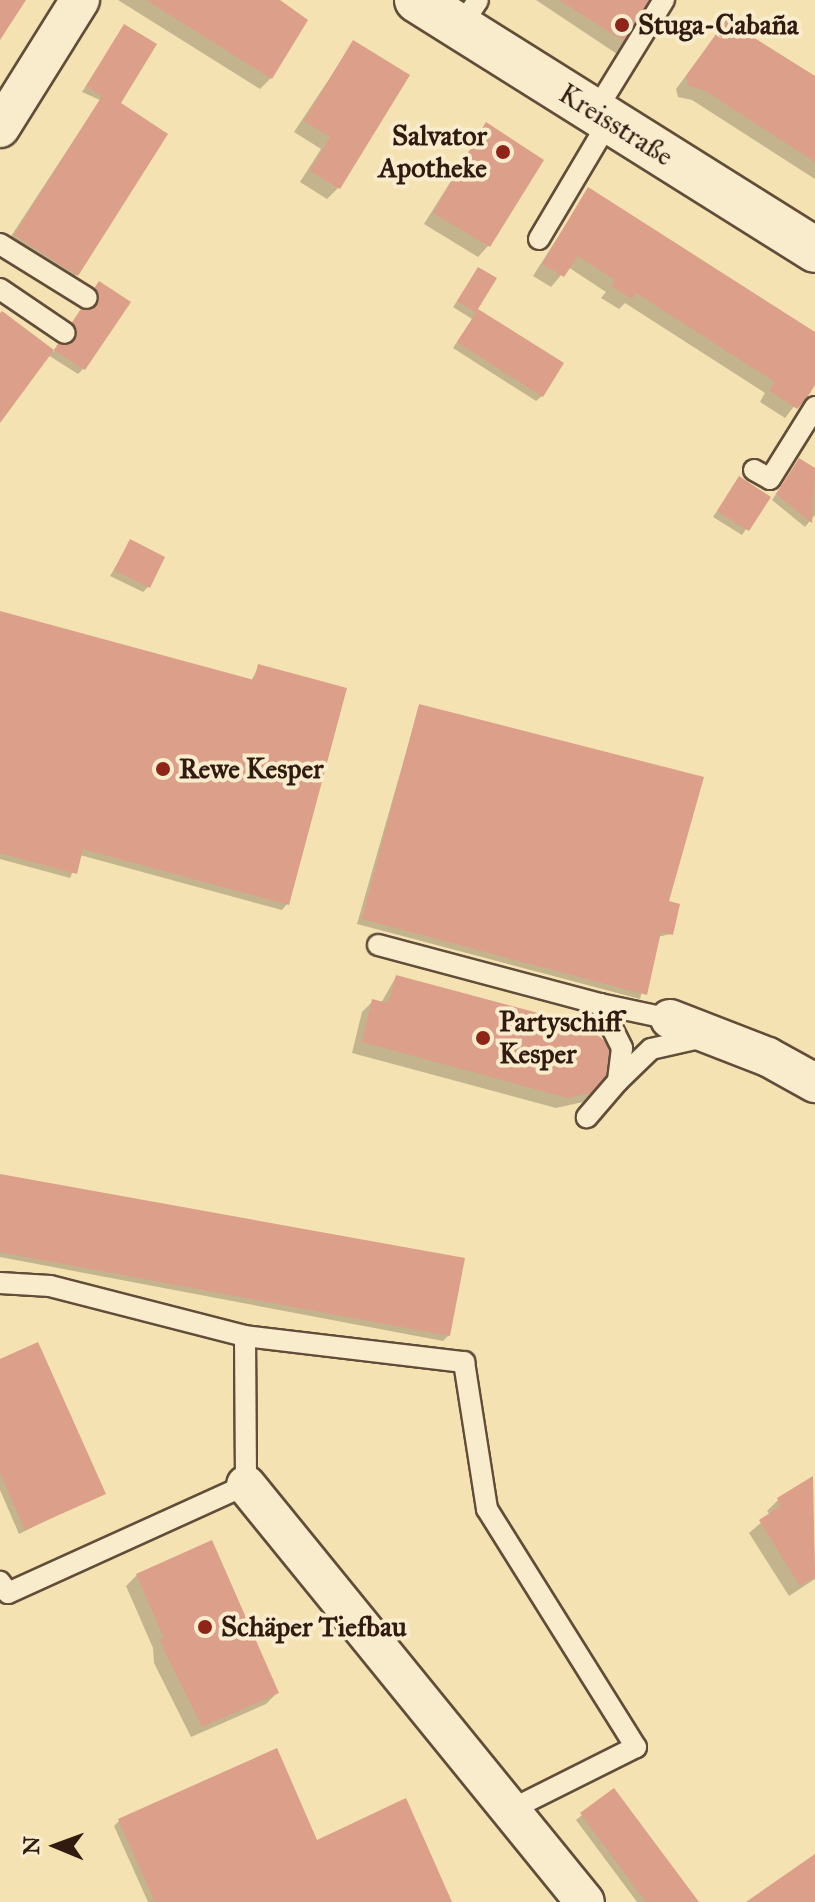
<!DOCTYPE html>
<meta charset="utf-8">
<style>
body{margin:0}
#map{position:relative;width:815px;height:1902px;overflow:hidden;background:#f4e2b2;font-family:"IM FELL Great Primer",serif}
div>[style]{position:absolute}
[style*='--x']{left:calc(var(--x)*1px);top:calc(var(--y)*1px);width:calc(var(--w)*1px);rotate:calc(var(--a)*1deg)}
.shadow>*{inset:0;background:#0003}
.building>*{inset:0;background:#dc9f89}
.roads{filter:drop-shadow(2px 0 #624d39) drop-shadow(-2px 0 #624d39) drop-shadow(0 2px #624d39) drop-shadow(0 -2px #624d39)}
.lane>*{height:20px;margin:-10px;padding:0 10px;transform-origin:10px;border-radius:10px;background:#f8eccd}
.street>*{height:38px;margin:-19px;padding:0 19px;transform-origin:19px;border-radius:19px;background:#f8eccd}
.secondary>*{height:44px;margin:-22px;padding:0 22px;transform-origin:22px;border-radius:22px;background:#f8eccd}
.dots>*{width:22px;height:22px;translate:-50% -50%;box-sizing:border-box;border:4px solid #f8eccd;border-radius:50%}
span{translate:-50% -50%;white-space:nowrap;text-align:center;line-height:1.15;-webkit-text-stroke:8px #f8eccd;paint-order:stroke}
.poi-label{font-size:28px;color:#311b11;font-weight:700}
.left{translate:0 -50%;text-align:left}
.right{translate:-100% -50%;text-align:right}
.street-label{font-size:28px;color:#311b11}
.north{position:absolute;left:16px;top:1806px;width:80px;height:80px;-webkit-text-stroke:6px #f8eccd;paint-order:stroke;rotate:271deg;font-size:22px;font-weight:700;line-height:32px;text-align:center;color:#311b11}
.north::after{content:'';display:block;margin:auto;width:28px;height:36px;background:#311b11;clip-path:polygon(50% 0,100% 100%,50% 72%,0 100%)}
</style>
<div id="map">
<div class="shadow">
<i style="clip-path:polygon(118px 0,272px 0,271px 78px,260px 89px)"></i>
<i style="clip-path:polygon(536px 0,655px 0,617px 54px)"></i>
<i style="clip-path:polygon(726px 22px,815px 79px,815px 179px,692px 100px,678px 97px,676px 89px)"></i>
<i style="clip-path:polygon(124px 27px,119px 102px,76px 275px,65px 286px,4px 247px,100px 100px,82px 92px)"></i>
<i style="clip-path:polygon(353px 43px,338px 188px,327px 199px,300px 182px,321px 149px,294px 132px)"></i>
<i style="clip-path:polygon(486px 125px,488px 246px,478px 257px,424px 224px)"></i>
<i style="clip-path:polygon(588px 190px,815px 335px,815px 379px,785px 418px,760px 402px,765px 393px,625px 303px,619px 309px,601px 298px,606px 292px,568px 267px,551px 287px,533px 276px)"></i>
<i style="clip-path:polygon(479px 269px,476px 309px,542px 396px,536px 401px,453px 348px,472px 319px,453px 307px)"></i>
<i style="clip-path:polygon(99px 283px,128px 302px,83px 369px,78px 374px,48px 355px,0 419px,0 315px,53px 352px)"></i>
<i style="clip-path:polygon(799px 460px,815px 471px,815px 515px,805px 527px,772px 500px)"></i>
<i style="clip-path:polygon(739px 479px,768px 498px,742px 535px,713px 517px)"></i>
<i style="clip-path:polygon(130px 542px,148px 587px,143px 592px,110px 576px)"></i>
<i style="clip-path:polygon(0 613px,251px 681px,259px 666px,287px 904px,282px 910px,80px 855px,70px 878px,0 859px)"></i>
<i style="clip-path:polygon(419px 707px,666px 903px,671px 934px,657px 937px,640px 999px,357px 924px)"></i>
<i style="clip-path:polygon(396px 977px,604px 1081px,583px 1102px,556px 1108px,352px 1053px,362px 1012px,373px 1001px,381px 1003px)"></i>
<i style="clip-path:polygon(0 1176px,449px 1335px,443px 1341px,0 1257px)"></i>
<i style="clip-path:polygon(0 1361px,103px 1493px,19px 1534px,0 1490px)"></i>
<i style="clip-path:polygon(812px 1478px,815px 1579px,789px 1596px,749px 1533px,770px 1515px,767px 1511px,778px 1500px)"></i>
<i style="clip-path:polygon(137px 1575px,277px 1693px,266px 1704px,191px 1737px,154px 1663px,153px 1648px,126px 1586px)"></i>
<i style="clip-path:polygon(582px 1815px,696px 1902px,637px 1902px,576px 1820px)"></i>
<i style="clip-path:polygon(119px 1821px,316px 1842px,450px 1902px,148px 1902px,114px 1826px)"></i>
</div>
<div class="building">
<i style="clip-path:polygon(0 0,26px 0,0 40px)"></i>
<i style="clip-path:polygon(146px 0,280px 0,308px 20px,272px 79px)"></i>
<i style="clip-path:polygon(559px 0,658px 0,630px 45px)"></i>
<i style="clip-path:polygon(726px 20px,815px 76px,815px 162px,704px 90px,689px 86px,686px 76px)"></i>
<i style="clip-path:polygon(124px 24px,157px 44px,121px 103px,168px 134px,78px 276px,14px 235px,102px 96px,86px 86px)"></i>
<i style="clip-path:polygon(353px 40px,410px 75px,340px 189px,310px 171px,330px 137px,304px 121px)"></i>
<i style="clip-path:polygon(486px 122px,544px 160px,490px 247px,433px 213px)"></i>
<i style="clip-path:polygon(588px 187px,815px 332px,815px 385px,805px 401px,797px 409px,769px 390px,775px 382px,636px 293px,632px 299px,611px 286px,615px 280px,578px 256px,564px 277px,542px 264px)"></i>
<i style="clip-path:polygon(478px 267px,497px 278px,478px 309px,564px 363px,543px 397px,457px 342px,476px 313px,457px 301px)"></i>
<i style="clip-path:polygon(99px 281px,131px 302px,85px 370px,54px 350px)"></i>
<i style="clip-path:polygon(2px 311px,54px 350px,0 423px,0 313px)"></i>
<i style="clip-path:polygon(799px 458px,815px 468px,812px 523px,776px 494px)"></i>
<i style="clip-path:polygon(739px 476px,771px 497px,749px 531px,717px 511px)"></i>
<i style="clip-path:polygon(130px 539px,165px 557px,150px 588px,114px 570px)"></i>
<i style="clip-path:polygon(0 611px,254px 680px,258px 664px,347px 688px,289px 905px,83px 849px,77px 874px,0 853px)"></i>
<i style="clip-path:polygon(419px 704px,704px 777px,669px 901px,680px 904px,673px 935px,661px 932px,647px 995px,362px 919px)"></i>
<i style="clip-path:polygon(396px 975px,587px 1026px,607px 1043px,613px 1056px,606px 1082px,596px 1092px,568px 1098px,362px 1042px,372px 999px,388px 1003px)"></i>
<i style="clip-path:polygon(0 1174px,465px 1258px,450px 1336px,0 1252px)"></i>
<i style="clip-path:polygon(38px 1342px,106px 1494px,25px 1530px,0 1473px,0 1359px)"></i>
<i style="clip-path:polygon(813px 1476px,815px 1577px,800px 1586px,759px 1520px,781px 1506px,777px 1498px)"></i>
<i style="clip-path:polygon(212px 1540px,279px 1693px,202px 1727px,165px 1652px,160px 1639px,164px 1638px,136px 1574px)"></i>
<i style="clip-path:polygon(277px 1748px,317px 1840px,406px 1798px,452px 1902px,155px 1902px,118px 1819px)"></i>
<i style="clip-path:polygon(614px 1788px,699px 1902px,646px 1902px,580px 1813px)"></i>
<i style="clip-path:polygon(815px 1854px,815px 1902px,746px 1902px)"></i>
</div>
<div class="roads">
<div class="lane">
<i style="--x:460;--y:27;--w:32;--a:-56"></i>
<i style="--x:595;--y:112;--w:132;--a:-58.4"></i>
<i style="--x:539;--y:239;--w:137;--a:-59.3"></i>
<i style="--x:0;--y:244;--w:102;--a:31.8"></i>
<i style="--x:0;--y:289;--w:78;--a:34.1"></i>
<i style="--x:754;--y:470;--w:18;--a:29"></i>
<i style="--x:770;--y:479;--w:85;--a:-58"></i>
<i style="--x:378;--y:945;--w:230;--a:14.9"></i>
<i style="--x:600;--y:1004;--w:49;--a:63.4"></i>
<i style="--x:622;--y:1048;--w:33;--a:97"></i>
<i style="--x:618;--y:1081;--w:48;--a:130.7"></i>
<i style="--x:600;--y:1004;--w:72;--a:12.1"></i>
<i style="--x:670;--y:1019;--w:6;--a:-72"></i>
<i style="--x:618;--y:1081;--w:46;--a:-44.1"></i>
<i style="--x:651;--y:1049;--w:50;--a:-12.7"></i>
<i style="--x:0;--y:1283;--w:50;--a:3.4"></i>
<i style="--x:50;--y:1286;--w:201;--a:14.4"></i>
<i style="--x:245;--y:1336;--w:149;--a:89.6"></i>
<i style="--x:246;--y:1485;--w:261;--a:155.6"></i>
<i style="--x:8;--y:1593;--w:14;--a:-126"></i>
<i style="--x:245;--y:1336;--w:221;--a:6.8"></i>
<i style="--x:464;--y:1362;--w:149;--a:81.1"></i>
<i style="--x:487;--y:1509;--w:281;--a:58"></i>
<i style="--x:636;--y:1747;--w:141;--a:153.4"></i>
</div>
<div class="street">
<i style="--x:0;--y:128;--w:151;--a:-58"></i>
<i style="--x:670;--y:1019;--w:105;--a:21.2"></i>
<i style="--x:768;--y:1057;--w:54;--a:29"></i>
<i style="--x:246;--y:1485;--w:537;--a:50.89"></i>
</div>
<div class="secondary">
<i style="--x:417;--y:0;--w:470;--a:32.1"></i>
</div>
</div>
<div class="dots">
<i style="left:622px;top:25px;background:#8f2418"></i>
<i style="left:503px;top:152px;background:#8f2418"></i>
<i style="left:163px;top:769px;background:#8f2418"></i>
<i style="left:483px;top:1038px;background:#8f2418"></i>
<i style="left:205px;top:1627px;background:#8f2418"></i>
</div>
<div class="poi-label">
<span class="left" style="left:638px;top:25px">Stuga-Cabaña</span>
<span class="right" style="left:487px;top:152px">Salvator<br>Apotheke</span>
<span class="left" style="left:179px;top:769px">Rewe Kesper</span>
<span class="left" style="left:499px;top:1038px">Partyschiff<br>Kesper</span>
<span class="left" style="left:221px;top:1627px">Schäper Tiefbau</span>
</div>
<div class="street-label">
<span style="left:616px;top:125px;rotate:32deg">Kreisstraße</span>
</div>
<div class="north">N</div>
</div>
